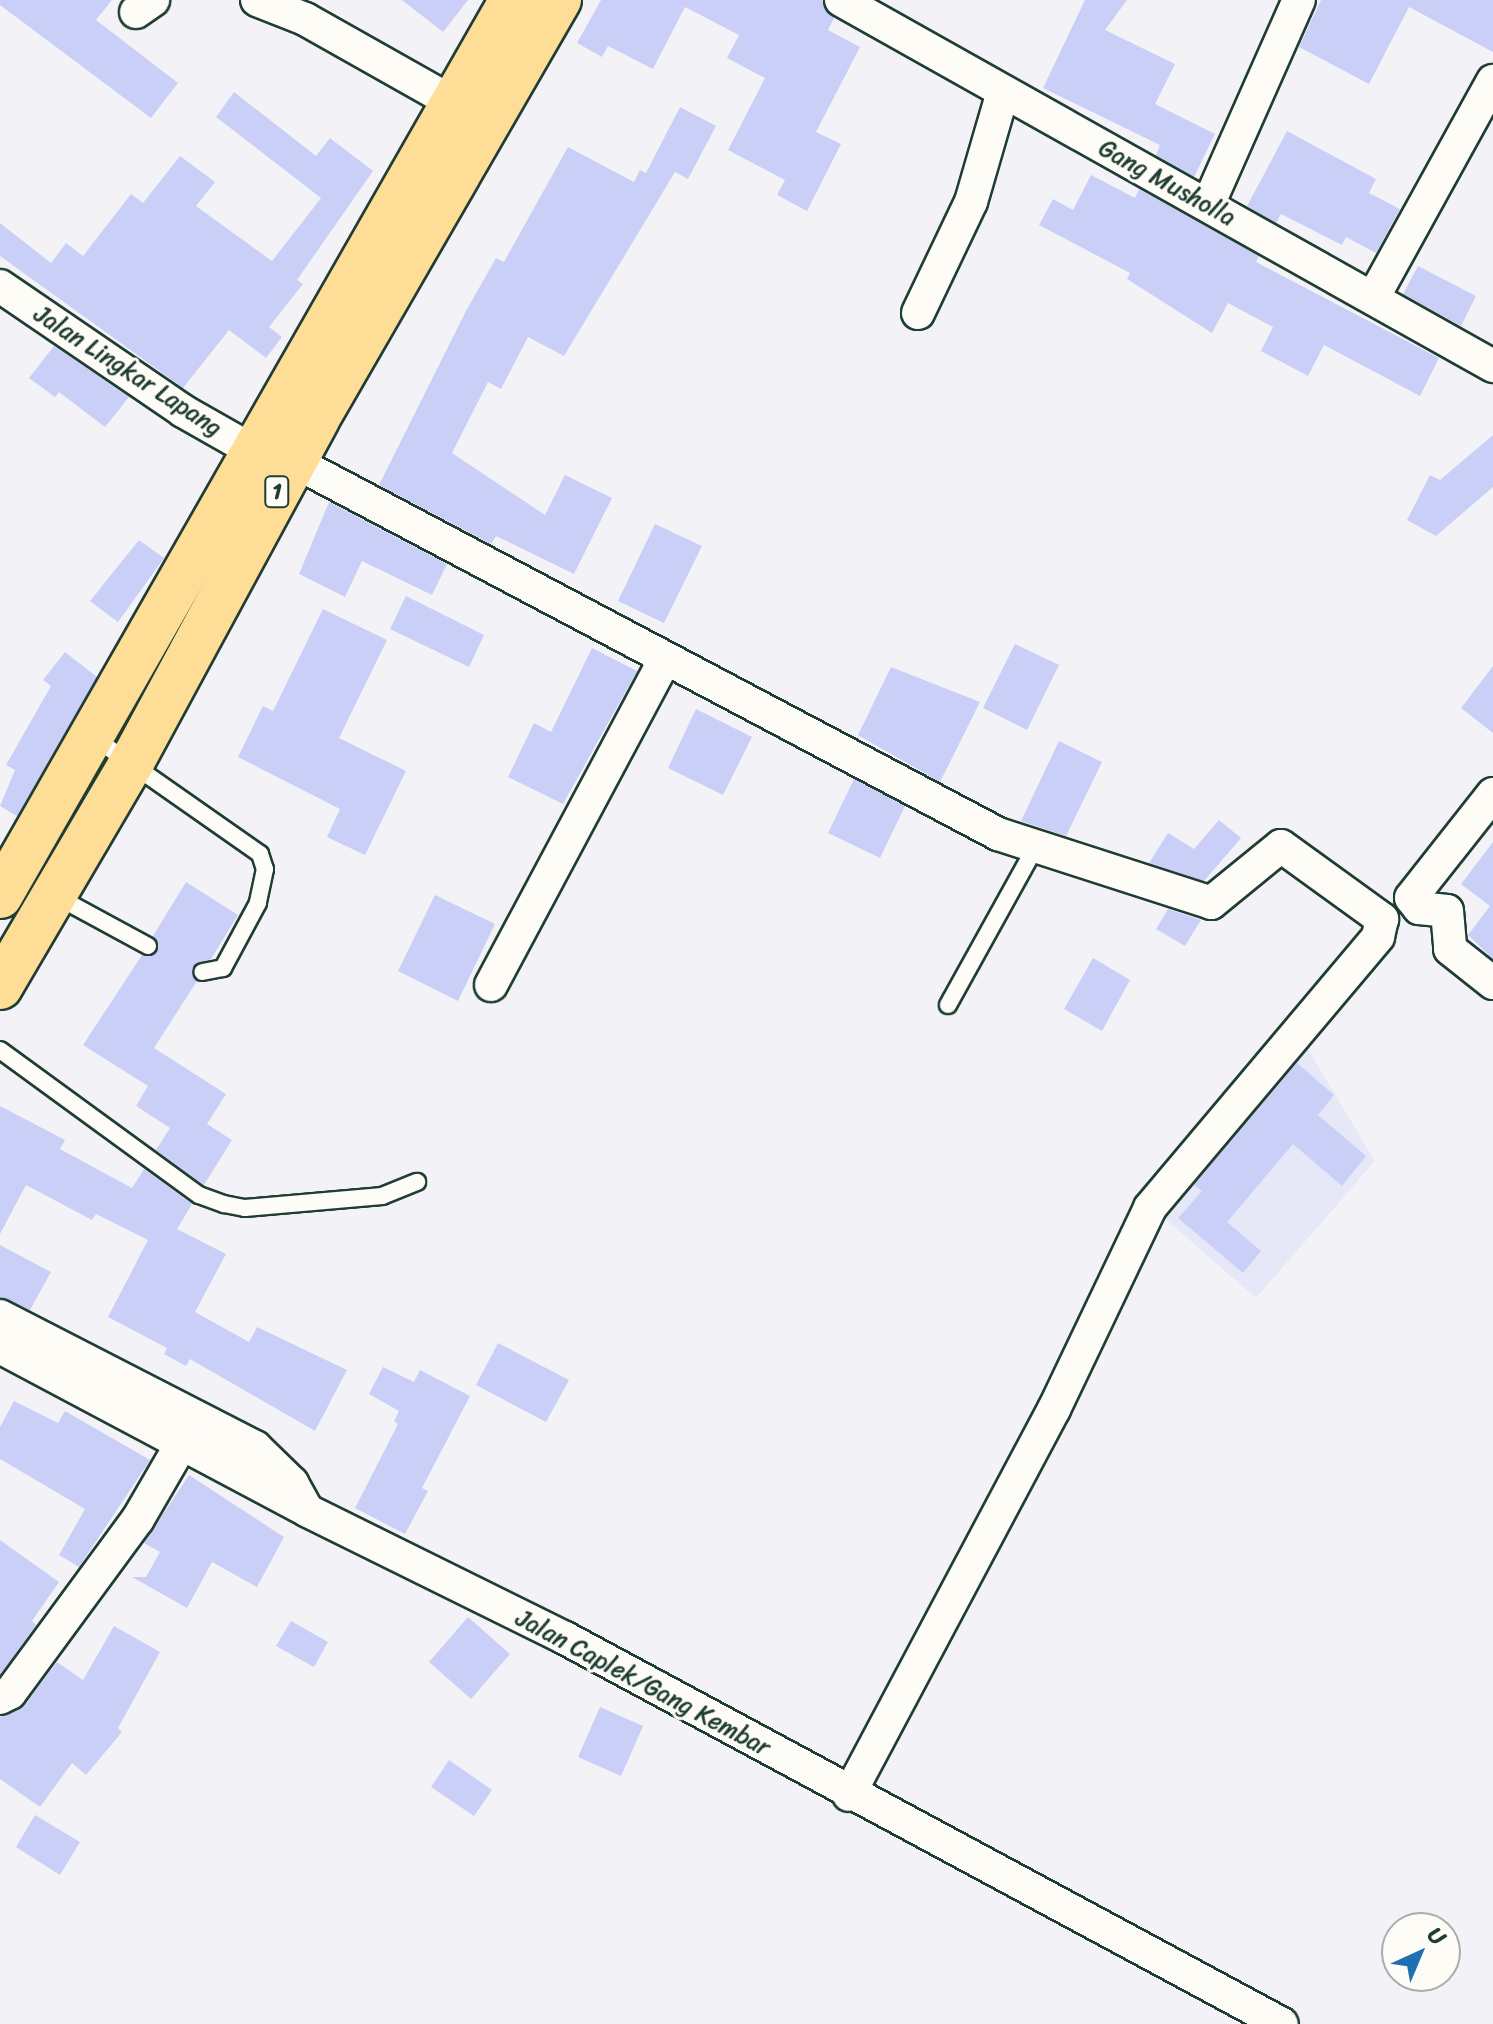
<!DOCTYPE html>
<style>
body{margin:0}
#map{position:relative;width:1493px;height:2024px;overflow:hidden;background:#f3f3f7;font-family:Sriracha,sans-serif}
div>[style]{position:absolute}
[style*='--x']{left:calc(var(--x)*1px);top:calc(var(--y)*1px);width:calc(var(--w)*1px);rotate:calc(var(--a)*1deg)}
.built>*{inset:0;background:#e7e8f7}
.building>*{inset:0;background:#cacff7}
.roads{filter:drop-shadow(2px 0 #1f3d34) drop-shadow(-2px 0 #1f3d34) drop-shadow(0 2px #1f3d34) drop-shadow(0 -2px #1f3d34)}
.service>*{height:16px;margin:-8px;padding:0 8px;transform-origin:8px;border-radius:8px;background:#fdfcf7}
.minor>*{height:32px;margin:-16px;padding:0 16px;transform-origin:16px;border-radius:16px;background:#fdfcf7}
.trunk>*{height:44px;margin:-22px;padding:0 22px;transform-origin:22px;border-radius:22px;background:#fedd96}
span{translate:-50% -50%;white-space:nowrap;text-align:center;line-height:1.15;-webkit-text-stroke:6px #fdfcf7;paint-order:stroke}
.shield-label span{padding:2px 6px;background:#fdfcf7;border:2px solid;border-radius:6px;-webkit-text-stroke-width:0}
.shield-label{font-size:22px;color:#1f3d34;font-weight:700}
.street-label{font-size:24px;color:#1f3d34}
.north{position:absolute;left:1381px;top:1912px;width:80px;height:80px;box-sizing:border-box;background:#fdfcf7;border:2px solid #a4b0a9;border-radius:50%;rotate:44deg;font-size:22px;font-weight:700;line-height:32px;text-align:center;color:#1f3d34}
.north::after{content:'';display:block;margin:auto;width:28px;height:36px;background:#1f6fb2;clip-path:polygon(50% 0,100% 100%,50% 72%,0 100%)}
</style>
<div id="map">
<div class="built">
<i style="clip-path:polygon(1302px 1039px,1375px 1161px,1256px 1298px,1155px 1210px)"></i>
</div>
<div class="building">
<i style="clip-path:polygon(0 0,112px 0,96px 20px,178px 83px,151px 118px,0 5px)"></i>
<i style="clip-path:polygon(402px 0,468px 0,443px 32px)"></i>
<i style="clip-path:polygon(601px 0,822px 0,834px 18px,828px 30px,860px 47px,816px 132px,841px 144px,807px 211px,777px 195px,785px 180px,728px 150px,765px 78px,727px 58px,739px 35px,685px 7px,653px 69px,608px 46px,602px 57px,577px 43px)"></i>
<i style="clip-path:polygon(1085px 0,1127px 0,1105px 30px,1175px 64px,1155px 104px,1215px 134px,1194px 177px,1156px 155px,1160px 145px,1043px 88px)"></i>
<i style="clip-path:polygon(1321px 0,1493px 0,1493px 52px,1409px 7px,1369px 84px,1299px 47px)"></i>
<i style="clip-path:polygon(234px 92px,316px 156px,330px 138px,373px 171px,297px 280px,303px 284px,269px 327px,282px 337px,266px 358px,229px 330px,183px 388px,0 256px,0 223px,51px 263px,66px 243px,83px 256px,131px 194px,143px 203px,180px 156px,215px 182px,196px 206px,272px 261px,321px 198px,216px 117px)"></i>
<i style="clip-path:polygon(680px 107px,716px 126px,688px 179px,675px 172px,564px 356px,528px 337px,501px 389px,488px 382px,452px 453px,545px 515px,565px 475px,612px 498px,574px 574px,496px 536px,491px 544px,379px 485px,466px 311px,496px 258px,504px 262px,568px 147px,634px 182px,640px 170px,646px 173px)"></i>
<i style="clip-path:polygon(1287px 131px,1376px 179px,1369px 193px,1400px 209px,1376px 253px,1346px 237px,1342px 245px,1281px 214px,1276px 223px,1247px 206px)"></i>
<i style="clip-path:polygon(1091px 175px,1135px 198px,1139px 189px,1259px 256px,1256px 262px,1439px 358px,1420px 396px,1324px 345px,1308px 376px,1261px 351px,1273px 327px,1228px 303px,1212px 333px,1127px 279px,1130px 273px,1039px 225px,1053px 199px,1073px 210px)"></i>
<i style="clip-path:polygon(1418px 266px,1476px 296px,1461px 326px,1403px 294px)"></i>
<i style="clip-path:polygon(54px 346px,129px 397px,105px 427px,59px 392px,55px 397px,29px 378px)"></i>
<i style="clip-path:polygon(1493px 435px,1493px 487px,1436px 536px,1407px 520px,1430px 475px,1440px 480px)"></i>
<i style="clip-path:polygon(329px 502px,447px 564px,432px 595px,362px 561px,345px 597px,299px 574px)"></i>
<i style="clip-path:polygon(655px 524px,702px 546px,664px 623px,618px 601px)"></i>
<i style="clip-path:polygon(139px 540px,164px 558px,118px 622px,90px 601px)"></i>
<i style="clip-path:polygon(406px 596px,484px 635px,469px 667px,390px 629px)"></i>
<i style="clip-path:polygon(323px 609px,387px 640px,339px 738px,406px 771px,365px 855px,327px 837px,340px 809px,238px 757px,263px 706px,273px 711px)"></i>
<i style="clip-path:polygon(1015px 644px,1059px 665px,1027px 730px,983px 708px)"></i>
<i style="clip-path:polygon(592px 648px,637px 671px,563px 804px,508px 777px,534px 723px,551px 732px)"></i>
<i style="clip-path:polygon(65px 652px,97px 677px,17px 816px,0 806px,15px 770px,6px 765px,51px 686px,43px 680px)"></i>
<i style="clip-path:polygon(1493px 666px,1493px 733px,1461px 708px)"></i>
<i style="clip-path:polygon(891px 667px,980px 702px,940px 782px,858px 735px)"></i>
<i style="clip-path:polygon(696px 709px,752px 737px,723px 795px,668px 768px)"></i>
<i style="clip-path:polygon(1059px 741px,1102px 762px,1066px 836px,1021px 821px)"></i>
<i style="clip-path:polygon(854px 779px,905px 806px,880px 858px,828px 833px)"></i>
<i style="clip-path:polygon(1219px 820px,1241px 838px,1204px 881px,1149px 863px,1168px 833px,1194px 849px)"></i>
<i style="clip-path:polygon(1493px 842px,1493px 959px,1468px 935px,1490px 906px,1461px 884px)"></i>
<i style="clip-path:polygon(186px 882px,238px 915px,211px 959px,192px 968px,197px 981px,154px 1048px,226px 1094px,207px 1124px,232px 1140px,204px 1185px,156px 1150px,170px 1128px,136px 1106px,148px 1086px,83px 1045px,142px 955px,157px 952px,153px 936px)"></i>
<i style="clip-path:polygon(435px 895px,495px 924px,458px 1001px,398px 971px)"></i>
<i style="clip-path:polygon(1168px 909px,1201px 920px,1185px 946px,1156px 929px)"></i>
<i style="clip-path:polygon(1093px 958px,1130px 980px,1102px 1031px,1064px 1009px)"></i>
<i style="clip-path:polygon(1297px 1063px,1334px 1095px,1318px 1115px,1366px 1156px,1342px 1186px,1293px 1144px,1227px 1222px,1261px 1251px,1243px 1273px,1178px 1218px,1202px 1191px,1194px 1185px)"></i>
<i style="clip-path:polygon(0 1106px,65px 1140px,60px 1149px,132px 1188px,144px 1169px,192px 1204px,177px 1229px,226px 1254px,195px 1312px,249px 1342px,257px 1327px,347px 1370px,315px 1431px,190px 1359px,186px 1366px,164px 1354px,167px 1348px,108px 1317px,148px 1240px,96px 1214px,92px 1220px,26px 1185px,0 1234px)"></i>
<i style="clip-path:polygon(0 1245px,51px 1272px,30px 1310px,0 1297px)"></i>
<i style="clip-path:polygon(498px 1343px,569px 1380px,546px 1422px,476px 1385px)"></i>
<i style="clip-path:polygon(383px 1367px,414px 1382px,420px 1370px,470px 1396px,422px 1488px,428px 1491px,405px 1534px,355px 1508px,398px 1424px,394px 1421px,399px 1411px,369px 1394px)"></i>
<i style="clip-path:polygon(14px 1401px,58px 1423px,65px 1411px,150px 1460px,79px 1567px,59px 1555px,85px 1509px,0 1459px,0 1427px)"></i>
<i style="clip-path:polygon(189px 1475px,284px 1537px,257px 1587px,212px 1562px,187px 1608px,132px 1577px,146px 1577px,160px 1552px,144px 1543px)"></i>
<i style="clip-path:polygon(0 1540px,59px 1582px,32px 1621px,36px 1625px,0 1675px)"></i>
<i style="clip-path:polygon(468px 1617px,510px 1654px,471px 1699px,429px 1662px)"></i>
<i style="clip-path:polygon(291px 1621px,328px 1642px,314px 1667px,276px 1646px)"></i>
<i style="clip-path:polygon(114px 1626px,160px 1652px,118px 1728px,122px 1732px,86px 1775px,72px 1763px,40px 1807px,0 1779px,0 1717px,25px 1705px,57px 1662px,83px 1680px)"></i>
<i style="clip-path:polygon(600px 1707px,643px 1726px,621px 1776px,578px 1757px)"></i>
<i style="clip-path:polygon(449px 1760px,492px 1790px,474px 1816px,431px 1787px)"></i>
<i style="clip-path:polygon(35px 1815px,80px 1842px,60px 1875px,16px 1847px)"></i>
</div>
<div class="roads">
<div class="service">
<i style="--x:93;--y:737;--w:204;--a:35"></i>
<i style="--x:260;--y:854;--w:16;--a:72"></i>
<i style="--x:265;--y:869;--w:35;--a:102"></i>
<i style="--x:258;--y:903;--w:74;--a:118.3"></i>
<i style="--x:223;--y:968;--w:21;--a:169"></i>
<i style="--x:54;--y:895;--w:107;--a:28.5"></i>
<i style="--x:948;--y:1005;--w:179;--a:-61"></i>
<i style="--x:0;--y:1050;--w:246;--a:36.1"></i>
<i style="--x:199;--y:1195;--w:27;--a:20"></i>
<i style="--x:224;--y:1204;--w:21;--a:11"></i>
<i style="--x:245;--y:1208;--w:138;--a:-5"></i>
<i style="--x:382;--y:1196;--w:38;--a:-22"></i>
</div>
<div class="minor">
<i style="--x:257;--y:0;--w:52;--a:21.6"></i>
<i style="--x:305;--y:19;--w:171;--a:29.4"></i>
<i style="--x:841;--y:0;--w:748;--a:29.31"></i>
<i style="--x:136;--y:12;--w:21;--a:-35"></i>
<i style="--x:1208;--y:205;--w:224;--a:-66.1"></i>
<i style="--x:0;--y:286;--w:222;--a:34.3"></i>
<i style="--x:183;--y:411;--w:85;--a:29.6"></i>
<i style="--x:1373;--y:298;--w:248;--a:-61.1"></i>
<i style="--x:918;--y:313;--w:123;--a:-64.5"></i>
<i style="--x:971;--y:202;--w:115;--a:-73.8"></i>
<i style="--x:293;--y:461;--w:798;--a:27.88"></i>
<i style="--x:998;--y:834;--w:224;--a:17.9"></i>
<i style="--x:1211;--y:903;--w:90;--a:-39.2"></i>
<i style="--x:1281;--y:846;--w:125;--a:35.9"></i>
<i style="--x:1382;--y:919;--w:18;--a:103"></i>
<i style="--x:1378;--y:937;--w:354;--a:130.1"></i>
<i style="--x:1150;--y:1208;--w:223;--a:115.5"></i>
<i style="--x:1054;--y:1409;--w:437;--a:118"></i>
<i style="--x:1493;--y:794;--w:132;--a:128.3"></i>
<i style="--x:1411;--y:898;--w:13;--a:51"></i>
<i style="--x:1419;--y:908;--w:28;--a:6"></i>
<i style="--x:1447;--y:911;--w:38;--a:85"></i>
<i style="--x:1450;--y:949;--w:55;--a:38.3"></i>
<i style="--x:491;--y:985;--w:370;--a:-61.9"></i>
<i style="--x:0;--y:1316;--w:287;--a:27.2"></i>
<i style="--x:255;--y:1447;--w:52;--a:44.2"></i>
<i style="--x:292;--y:1483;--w:26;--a:61"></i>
<i style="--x:0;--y:1347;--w:349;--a:28"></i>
<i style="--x:308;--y:1511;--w:287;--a:26.3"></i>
<i style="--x:565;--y:1638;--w:814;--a:28.3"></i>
<i style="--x:0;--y:1698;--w:11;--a:-27"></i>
<i style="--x:10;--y:1693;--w:216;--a:-53.7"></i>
<i style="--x:138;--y:1519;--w:88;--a:-59.9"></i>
</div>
<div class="trunk">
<i style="--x:0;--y:896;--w:1032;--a:-60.26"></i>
<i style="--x:0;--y:987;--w:263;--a:-59.6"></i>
<i style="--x:133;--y:760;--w:387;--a:-61.6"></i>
<i style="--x:317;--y:419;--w:484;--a:-60"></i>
</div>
</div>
<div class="shield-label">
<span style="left:277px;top:492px">1</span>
</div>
<div class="street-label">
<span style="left:1167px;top:183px;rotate:29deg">Gang Musholla</span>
<span style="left:128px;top:371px;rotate:33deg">Jalan Lingkar Lapang</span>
<span style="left:643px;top:1683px;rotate:28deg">Jalan Caplek/Gang Kembar</span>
</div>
<div class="north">U</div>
</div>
